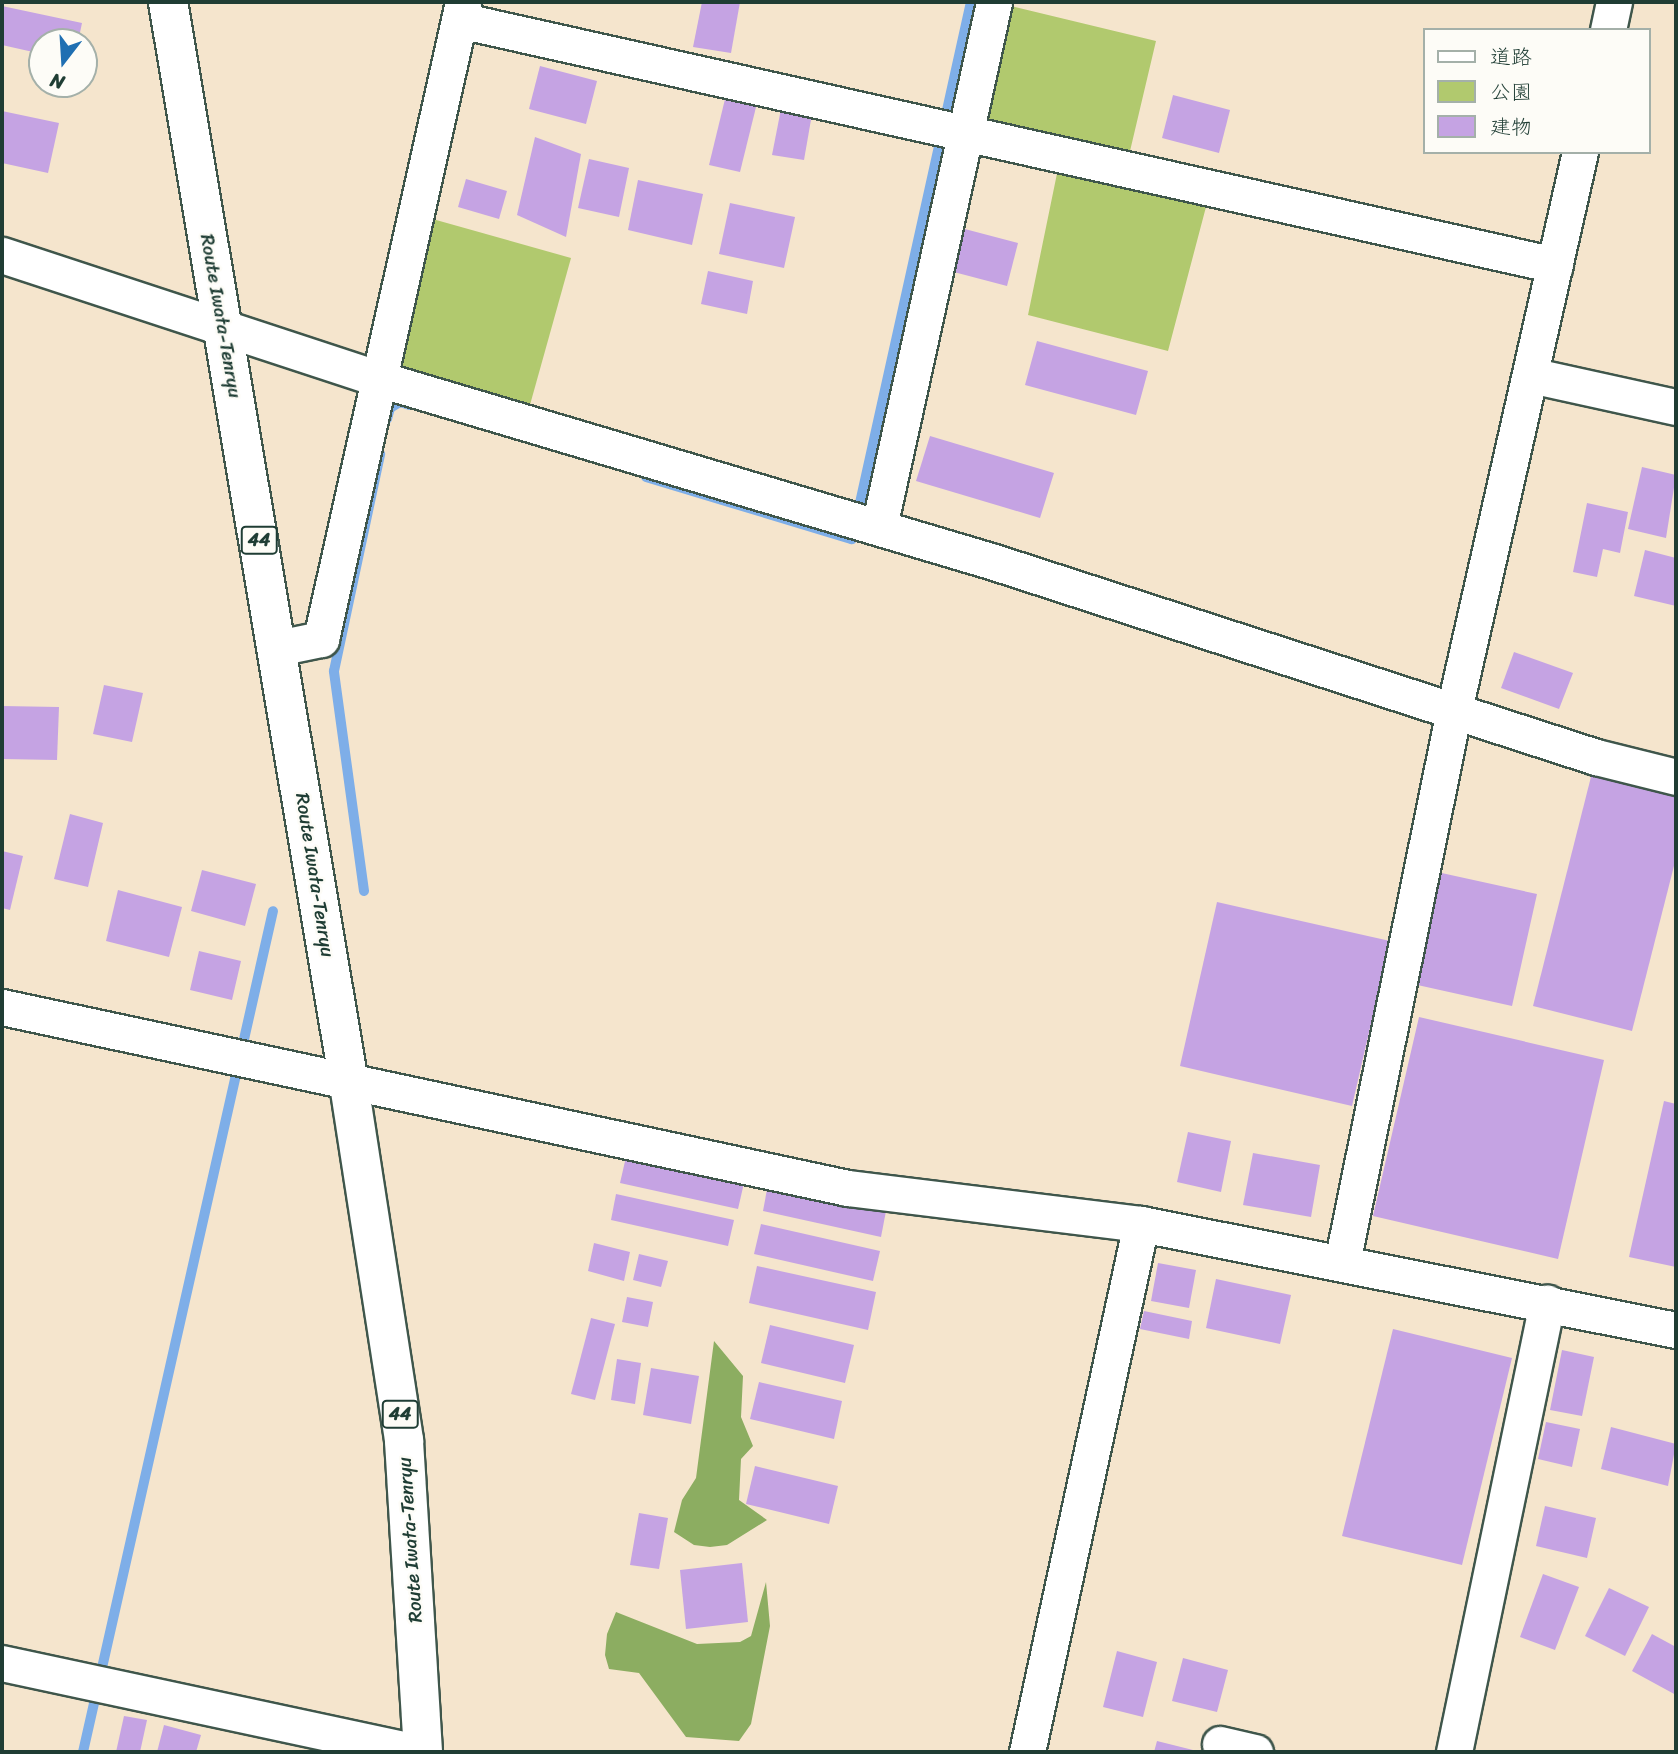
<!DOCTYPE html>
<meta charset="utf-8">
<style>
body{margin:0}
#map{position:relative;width:1678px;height:1754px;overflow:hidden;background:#f5e5cd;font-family:Sriracha,"Klee One",sans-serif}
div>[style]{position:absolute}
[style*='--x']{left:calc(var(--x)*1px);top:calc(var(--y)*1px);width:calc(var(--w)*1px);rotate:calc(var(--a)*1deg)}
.green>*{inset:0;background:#b1c96e}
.forest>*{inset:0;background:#8cad61}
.stream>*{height:10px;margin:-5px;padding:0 5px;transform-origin:5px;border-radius:5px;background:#7eaee8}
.building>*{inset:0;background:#c5a3e3}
.roads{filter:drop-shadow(2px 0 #3f564b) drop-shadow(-2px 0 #3f564b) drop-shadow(0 2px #3f564b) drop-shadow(0 -2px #3f564b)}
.minor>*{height:35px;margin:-17.5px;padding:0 17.5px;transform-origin:17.5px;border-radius:17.5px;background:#fff}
.major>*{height:38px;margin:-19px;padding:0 19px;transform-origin:19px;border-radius:19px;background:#fff}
span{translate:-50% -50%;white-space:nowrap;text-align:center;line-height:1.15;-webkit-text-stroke:5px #fdfcf7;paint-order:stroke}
.shield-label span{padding:2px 5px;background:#fdfcf7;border:2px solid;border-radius:5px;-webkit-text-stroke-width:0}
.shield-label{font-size:18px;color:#1f3d34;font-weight:700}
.street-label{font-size:19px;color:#1f3d34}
.frame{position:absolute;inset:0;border:4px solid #1f3d34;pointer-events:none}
.legend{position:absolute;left:1423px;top:28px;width:228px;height:126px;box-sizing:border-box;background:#fdfcf7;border:2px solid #a4b0a9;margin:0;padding:9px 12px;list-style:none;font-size:21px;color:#1f3d34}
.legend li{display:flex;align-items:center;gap:14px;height:35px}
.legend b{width:35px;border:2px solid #a4b0a9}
.north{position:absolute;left:28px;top:28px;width:70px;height:70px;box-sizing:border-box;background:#fdfcf7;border:2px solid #a4b0a9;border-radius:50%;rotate:197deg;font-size:19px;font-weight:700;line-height:28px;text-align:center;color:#1f3d34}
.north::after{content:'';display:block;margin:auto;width:24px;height:32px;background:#1f6fb2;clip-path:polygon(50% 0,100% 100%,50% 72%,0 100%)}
</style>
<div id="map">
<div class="green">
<i style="clip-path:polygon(994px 2px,1156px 41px,1126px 168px,1211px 188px,1168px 351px,1028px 315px,1061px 154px,965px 133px)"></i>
<i style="clip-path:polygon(429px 218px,571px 258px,528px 412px,391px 369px)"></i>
</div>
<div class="forest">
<i style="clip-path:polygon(714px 1341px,743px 1376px,741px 1417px,753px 1446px,741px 1459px,739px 1500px,767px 1520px,727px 1545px,710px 1547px,694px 1545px,674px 1532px,682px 1500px,696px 1478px)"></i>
<i style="clip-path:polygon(766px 1582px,770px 1626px,751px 1724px,739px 1741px,686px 1737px,639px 1673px,609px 1669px,605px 1655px,607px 1634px,616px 1612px,697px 1644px,740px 1642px,751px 1636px)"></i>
</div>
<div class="stream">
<i style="--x:387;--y:419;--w:11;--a:-75"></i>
<i style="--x:390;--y:408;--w:12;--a:-31"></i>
<i style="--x:400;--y:402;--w:10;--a:17"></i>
<i style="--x:646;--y:477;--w:215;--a:16.8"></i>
<i style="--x:852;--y:539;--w:550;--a:-77.51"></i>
<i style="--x:364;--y:891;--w:222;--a:-97.8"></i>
<i style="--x:334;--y:671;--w:222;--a:-78"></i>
<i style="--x:83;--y:1752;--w:862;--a:-77.27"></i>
</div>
<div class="building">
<i style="clip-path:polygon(702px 2px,740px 2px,731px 53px,693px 47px)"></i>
<i style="clip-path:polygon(2px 6px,82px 23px,78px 42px,42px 42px,42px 54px,2px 45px)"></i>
<i style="clip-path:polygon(540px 66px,597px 81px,586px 124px,529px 109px)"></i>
<i style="clip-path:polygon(726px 95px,757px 103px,740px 172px,709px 165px)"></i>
<i style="clip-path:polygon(1173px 95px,1230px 110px,1219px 153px,1162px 138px)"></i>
<i style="clip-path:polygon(781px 109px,812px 114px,804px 160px,772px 155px)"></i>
<i style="clip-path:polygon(2px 111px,59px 123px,48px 173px,2px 163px)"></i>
<i style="clip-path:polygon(535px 137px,581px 154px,566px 237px,517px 215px)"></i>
<i style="clip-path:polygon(589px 159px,629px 168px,619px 217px,578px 208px)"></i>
<i style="clip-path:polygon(466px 179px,507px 191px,499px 219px,458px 207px)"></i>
<i style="clip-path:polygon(638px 180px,703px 194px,692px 245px,628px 230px)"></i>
<i style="clip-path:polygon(730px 203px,795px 217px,784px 268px,719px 254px)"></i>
<i style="clip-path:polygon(961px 228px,1018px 243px,1007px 286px,950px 271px)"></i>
<i style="clip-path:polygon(708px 271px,753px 281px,747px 314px,701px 304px)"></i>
<i style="clip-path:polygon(1037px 341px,1148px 371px,1136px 415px,1025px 385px)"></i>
<i style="clip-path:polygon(930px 436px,1054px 473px,1040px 518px,916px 481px)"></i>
<i style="clip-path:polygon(1642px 467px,1676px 475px,1666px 538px,1628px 529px)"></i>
<i style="clip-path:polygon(1587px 503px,1628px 512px,1620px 553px,1603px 549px,1597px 577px,1573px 572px)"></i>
<i style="clip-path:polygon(1645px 550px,1676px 558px,1676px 606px,1634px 596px)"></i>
<i style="clip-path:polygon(1514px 652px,1573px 673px,1559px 709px,1501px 688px)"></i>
<i style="clip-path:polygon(104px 685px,143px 693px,132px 742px,93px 734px)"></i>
<i style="clip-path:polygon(2px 706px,59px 707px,57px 760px,2px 759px)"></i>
<i style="clip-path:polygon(1596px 757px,1676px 777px,1676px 858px,1632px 1031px,1533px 1006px)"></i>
<i style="clip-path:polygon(70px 814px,103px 823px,88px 887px,54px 879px)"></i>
<i style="clip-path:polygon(2px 851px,23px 856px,10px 910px,2px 908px)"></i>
<i style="clip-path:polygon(202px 870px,256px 884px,245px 926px,191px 911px)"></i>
<i style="clip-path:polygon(1437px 872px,1537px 894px,1512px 1006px,1413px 984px)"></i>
<i style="clip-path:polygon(118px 890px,182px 907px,169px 957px,106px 941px)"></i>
<i style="clip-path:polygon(1217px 902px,1390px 941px,1352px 1106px,1180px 1066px)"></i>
<i style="clip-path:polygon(199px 951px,241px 961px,232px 1000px,190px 990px)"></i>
<i style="clip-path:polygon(1419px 1017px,1604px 1060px,1558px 1259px,1373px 1216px)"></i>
<i style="clip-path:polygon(1664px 1101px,1676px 1104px,1676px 1267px,1629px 1257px)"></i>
<i style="clip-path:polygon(1188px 1132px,1231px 1141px,1221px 1192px,1177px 1182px)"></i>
<i style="clip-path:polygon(1253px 1153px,1320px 1165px,1311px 1217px,1243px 1205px)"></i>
<i style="clip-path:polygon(626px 1157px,744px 1183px,738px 1209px,620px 1183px)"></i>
<i style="clip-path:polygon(768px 1184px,886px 1211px,881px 1237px,763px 1211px)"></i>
<i style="clip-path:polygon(616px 1194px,734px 1220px,728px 1246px,611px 1220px)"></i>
<i style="clip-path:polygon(761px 1224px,880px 1251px,873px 1281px,754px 1254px)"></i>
<i style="clip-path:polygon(594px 1243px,630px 1252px,624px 1281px,588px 1271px)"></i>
<i style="clip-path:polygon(639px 1254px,668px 1261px,661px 1287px,633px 1280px)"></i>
<i style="clip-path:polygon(1158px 1263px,1196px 1270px,1189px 1308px,1151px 1301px)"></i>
<i style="clip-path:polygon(757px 1266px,876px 1292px,868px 1330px,749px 1303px)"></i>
<i style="clip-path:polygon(1216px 1279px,1291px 1295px,1280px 1344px,1206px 1328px)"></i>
<i style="clip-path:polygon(627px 1297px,653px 1302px,648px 1327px,622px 1322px)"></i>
<i style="clip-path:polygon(1144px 1311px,1192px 1321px,1189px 1339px,1140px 1329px)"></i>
<i style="clip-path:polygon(591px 1318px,615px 1324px,595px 1400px,571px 1394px)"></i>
<i style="clip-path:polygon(770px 1325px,854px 1345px,845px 1383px,761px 1363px)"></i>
<i style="clip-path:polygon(1393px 1329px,1512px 1358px,1462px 1565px,1342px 1536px)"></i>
<i style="clip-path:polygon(1562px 1350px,1594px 1357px,1582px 1416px,1550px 1410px)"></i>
<i style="clip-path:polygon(617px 1359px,641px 1363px,635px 1404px,611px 1400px)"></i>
<i style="clip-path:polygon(651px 1368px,699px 1376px,691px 1424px,643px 1415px)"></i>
<i style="clip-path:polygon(759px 1382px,842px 1401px,834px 1439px,750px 1419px)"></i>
<i style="clip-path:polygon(1546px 1422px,1580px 1429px,1572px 1467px,1538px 1459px)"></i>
<i style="clip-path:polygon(1611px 1427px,1676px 1444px,1668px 1486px,1601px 1469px)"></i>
<i style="clip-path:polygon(755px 1466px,838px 1486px,829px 1524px,746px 1504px)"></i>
<i style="clip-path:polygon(1545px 1506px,1596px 1518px,1587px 1558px,1536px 1546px)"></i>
<i style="clip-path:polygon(639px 1513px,668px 1518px,659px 1569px,630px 1565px)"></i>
<i style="clip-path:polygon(742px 1563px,748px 1622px,686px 1629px,680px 1570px)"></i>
<i style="clip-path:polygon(1543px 1574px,1579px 1587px,1555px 1650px,1520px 1637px)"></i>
<i style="clip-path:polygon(1609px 1588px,1649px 1607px,1625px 1656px,1585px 1636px)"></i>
<i style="clip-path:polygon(1652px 1634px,1676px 1647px,1676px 1695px,1632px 1671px)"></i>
<i style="clip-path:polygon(1117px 1651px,1157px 1662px,1143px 1717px,1103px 1707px)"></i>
<i style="clip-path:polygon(1183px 1658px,1228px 1670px,1217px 1712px,1172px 1701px)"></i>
<i style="clip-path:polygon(124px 1716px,147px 1720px,140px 1752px,116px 1752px)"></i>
<i style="clip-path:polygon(164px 1725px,201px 1735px,196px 1752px,157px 1752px)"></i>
<i style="clip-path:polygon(1157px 1741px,1197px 1751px,1197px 1752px,1154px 1752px)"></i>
</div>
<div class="roads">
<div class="minor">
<i style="--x:459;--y:20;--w:1123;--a:12.6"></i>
<i style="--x:1608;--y:30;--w:29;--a:-78"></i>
<i style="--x:2;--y:255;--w:397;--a:18.2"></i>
<i style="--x:379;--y:379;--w:642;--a:16.57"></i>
<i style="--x:994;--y:562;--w:633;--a:17.95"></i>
<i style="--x:1596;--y:757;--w:82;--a:14"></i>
<i style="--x:1530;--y:375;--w:149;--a:12.4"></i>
<i style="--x:879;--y:527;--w:537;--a:-77.64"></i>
<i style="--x:277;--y:648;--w:45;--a:-11.6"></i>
<i style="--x:321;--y:639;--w:653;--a:-77.43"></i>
<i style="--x:2;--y:1007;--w:865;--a:12.08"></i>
<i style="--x:848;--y:1188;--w:295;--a:7"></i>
<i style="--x:1141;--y:1224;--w:545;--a:11.21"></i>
<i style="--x:1342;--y:1263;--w:564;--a:-78.55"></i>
<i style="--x:1454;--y:710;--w:572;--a:-77.28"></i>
<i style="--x:2;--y:1663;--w:423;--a:12.1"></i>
<i style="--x:1220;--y:1744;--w:36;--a:13"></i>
<i style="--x:1027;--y:1752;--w:540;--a:-77.82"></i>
<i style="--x:1454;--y:1752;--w:459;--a:-78.3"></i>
</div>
<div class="major">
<i style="--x:168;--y:2;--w:1091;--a:80.5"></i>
<i style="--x:348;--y:1078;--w:367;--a:81.2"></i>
<i style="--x:404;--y:1441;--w:312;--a:86.5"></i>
</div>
</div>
<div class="shield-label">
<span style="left:259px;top:540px">44</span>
<span style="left:400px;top:1414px">44</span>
</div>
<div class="street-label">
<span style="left:221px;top:316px;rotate:80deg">Route Iwata-Tenryu</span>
<span style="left:315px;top:875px;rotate:81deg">Route Iwata-Tenryu</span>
<span style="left:410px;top:1540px;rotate:-94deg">Route Iwata-Tenryu</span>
</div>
<div class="frame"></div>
<ul class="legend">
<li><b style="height:9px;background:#fff"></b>道路</li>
<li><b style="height:19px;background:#b1c96e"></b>公園</li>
<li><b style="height:19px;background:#c5a3e3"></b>建物</li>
</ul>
<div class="north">N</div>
</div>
